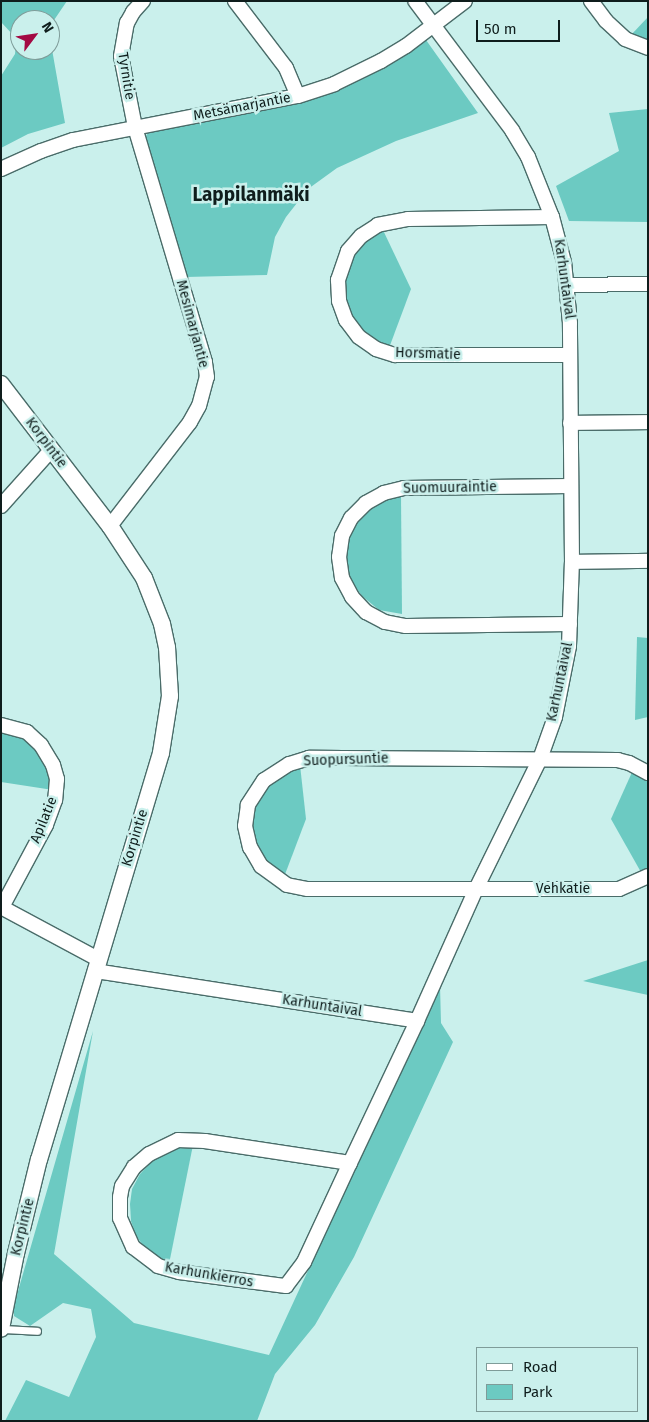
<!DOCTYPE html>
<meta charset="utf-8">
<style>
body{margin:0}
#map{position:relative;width:649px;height:1422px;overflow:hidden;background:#caf0ec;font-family:"Fira Sans",sans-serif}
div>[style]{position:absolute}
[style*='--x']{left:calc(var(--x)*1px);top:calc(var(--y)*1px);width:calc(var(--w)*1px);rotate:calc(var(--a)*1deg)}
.green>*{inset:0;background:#6ccac2}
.roads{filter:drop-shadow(1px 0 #4a6c69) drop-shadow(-1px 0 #4a6c69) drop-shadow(0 1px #4a6c69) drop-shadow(0 -1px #4a6c69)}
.service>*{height:7px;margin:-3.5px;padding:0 3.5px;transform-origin:3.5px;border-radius:3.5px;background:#fff}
.minor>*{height:14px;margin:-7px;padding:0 7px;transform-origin:7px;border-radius:7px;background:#fff}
.tertiary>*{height:16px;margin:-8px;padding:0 8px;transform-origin:8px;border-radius:8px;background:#fff}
span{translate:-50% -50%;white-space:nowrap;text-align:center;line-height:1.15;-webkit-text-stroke:5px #caf0ec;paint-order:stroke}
.street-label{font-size:14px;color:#0f1d1c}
.district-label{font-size:19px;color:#0f1d1c;font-weight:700}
.frame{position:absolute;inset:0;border:2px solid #0f1d1c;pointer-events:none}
.legend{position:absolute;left:476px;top:1347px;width:162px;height:65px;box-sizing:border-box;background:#caf0ec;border:1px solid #7f9c99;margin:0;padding:6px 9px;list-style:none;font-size:15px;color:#0f1d1c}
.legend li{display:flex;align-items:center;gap:10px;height:25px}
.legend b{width:25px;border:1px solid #7f9c99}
.north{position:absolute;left:10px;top:10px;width:50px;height:50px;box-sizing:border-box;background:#caf0ec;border:1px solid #7f9c99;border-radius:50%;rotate:59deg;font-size:14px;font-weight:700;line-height:20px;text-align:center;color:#0f1d1c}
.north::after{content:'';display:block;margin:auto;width:18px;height:22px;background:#a30943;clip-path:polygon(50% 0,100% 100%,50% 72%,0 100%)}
.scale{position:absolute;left:476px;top:20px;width:84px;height:22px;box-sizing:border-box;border:2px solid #0f1d1c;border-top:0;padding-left:6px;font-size:15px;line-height:18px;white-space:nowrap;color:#0f1d1c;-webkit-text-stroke:4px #caf0ec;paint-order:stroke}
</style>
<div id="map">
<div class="green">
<i style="clip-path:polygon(1px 1px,67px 1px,50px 26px,50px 20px,20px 20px,20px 50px,50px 50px,50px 38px,65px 123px,28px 134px,1px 148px,1px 76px,15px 54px,16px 44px,14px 36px,1px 22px)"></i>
<i style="clip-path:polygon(648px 17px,648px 42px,631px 35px)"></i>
<i style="clip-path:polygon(426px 40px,478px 113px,396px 141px,337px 168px,308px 189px,286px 217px,275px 237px,267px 275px,186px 277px,144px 138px,150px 131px,303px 99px,409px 51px)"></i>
<i style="clip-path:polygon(648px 109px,648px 222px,569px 221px,556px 186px,619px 151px,609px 113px)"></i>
<i style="clip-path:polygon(382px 228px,411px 289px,389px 348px,371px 341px,357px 327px,345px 303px,343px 290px,346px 269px,360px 243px)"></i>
<i style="clip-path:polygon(401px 495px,402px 614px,379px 610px,362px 596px,351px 581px,346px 564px,345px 545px,359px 515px,372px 503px)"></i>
<i style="clip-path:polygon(637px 637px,648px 638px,648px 717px,635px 720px)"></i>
<i style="clip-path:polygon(1px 728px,25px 735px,50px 765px,53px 790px,1px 782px)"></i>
<i style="clip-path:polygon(300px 765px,306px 819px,284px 877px,272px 870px,254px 845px,251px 816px,257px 798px,268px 784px)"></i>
<i style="clip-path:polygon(633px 770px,648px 780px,648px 870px,642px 874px,611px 819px)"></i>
<i style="clip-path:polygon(648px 960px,648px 995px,583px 981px)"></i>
<i style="clip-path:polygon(440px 985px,441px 1023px,453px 1042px,354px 1257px,315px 1325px,275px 1374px,257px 1421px,5px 1421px,26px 1380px,69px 1397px,96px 1337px,91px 1309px,63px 1303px,30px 1326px,14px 1316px,14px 1305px,93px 1031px,54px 1254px,134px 1323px,269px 1355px)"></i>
<i style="clip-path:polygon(193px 1145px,169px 1264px,149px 1253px,136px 1236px,131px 1221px,130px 1204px,132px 1189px,140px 1174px,154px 1159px,174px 1149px)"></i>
</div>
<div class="roads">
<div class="service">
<i style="--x:2;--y:1329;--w:35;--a:3"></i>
</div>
<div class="minor">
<i style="--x:235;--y:1;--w:84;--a:52.7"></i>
<i style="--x:286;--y:68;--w:30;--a:67"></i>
<i style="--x:591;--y:1;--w:25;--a:53"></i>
<i style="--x:606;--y:21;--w:26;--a:43"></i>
<i style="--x:625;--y:39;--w:25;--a:21"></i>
<i style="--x:1;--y:169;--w:44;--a:-24.2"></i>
<i style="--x:41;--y:151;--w:34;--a:-19"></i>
<i style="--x:73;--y:140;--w:229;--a:-11.1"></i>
<i style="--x:298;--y:96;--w:38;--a:-18"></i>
<i style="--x:334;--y:84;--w:52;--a:-26.1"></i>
<i style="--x:381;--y:61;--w:29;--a:-31"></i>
<i style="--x:406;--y:46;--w:74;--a:-37.3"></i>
<i style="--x:552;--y:217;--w:144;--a:179.2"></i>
<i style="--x:408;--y:219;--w:31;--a:169"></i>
<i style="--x:378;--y:225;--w:20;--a:147"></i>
<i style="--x:361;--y:236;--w:20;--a:131"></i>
<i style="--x:348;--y:251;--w:31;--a:109"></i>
<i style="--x:338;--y:280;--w:21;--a:87"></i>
<i style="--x:339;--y:301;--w:20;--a:70"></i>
<i style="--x:346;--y:320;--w:21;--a:53"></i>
<i style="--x:359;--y:337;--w:21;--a:35"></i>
<i style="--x:376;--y:349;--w:20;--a:18"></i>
<i style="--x:395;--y:355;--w:175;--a:0"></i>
<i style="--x:567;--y:285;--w:81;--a:-0.7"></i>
<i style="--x:570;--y:423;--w:78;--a:-0.7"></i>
<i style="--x:570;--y:486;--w:166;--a:179.3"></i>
<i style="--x:404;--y:488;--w:21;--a:166"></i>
<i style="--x:384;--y:493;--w:21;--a:151"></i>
<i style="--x:366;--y:503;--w:21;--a:135"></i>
<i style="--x:351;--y:518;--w:20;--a:117"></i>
<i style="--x:342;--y:536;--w:21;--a:98"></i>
<i style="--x:339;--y:557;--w:21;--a:82"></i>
<i style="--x:342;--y:578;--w:21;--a:62"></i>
<i style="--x:352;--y:597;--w:21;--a:47"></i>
<i style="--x:366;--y:612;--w:21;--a:28"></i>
<i style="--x:385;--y:622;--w:21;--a:11"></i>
<i style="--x:406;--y:626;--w:164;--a:-0.7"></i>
<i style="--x:1;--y:506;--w:75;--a:-48.2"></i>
<i style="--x:110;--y:526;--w:131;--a:-52.4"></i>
<i style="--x:190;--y:422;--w:18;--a:-61"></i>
<i style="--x:199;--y:406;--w:30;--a:-75"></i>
<i style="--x:207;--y:377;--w:15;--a:-98"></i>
<i style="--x:205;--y:362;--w:245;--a:-106.6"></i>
<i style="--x:135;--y:127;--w:72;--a:-101.2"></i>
<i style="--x:121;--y:56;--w:34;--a:-80"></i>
<i style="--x:127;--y:23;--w:13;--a:-61"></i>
<i style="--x:133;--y:12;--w:15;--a:-48"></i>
<i style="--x:572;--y:562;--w:76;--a:-0.8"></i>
<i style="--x:1;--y:725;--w:27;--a:15"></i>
<i style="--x:27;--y:732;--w:19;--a:43"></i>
<i style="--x:41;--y:745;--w:23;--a:59"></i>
<i style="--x:53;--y:765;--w:15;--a:74"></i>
<i style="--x:57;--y:779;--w:21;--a:95"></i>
<i style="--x:55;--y:800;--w:27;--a:110"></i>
<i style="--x:46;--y:825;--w:93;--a:118.2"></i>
<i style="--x:648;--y:773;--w:21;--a:-152"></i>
<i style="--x:629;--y:763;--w:11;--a:-165"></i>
<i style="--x:618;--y:760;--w:309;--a:-179.6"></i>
<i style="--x:309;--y:758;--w:21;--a:163"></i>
<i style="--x:289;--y:764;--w:30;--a:147"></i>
<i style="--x:264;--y:780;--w:30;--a:123"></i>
<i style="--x:248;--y:805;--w:21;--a:98"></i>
<i style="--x:245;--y:826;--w:22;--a:77"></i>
<i style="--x:250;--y:847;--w:22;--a:60"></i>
<i style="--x:261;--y:866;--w:32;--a:36"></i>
<i style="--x:287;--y:885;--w:21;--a:11"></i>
<i style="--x:308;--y:889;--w:311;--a:0"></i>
<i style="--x:619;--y:889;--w:32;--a:-24"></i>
<i style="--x:1;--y:907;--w:110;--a:28.2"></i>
<i style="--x:95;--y:971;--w:326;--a:8.8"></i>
<i style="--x:417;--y:1021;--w:145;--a:-65.9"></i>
<i style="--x:476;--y:889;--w:145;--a:-63.8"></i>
<i style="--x:540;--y:759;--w:45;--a:-70.3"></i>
<i style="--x:555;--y:717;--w:72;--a:-78.8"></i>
<i style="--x:569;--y:646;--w:84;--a:-88"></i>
<i style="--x:572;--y:562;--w:239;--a:-90.5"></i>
<i style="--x:570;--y:323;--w:61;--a:-95.6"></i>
<i style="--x:564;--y:262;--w:47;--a:-104.9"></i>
<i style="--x:552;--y:217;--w:65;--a:-111.8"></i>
<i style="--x:528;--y:157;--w:31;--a:-121"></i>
<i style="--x:512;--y:130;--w:161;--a:-126.9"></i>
<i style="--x:350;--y:1163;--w:147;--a:-171.4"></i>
<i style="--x:205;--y:1141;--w:27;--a:-178"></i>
<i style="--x:178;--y:1140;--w:32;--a:154"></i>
<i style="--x:149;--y:1154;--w:20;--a:139"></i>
<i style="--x:134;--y:1167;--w:22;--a:122"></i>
<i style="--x:122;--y:1186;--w:11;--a:100"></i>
<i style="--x:120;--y:1197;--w:21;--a:90"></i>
<i style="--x:120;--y:1218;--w:32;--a:66"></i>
<i style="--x:133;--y:1247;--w:31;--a:37"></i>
<i style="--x:158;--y:1266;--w:22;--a:16"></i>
<i style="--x:179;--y:1272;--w:108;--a:7.5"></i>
<i style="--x:286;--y:1286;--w:30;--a:-53"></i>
<i style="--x:304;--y:1262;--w:109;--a:-65.1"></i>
<i style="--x:350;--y:1163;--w:157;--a:-64.7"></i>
</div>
<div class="tertiary">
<i style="--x:1;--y:384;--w:179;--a:52.5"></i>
<i style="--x:110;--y:526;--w:62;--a:56.8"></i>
<i style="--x:144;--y:578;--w:49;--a:68.6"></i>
<i style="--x:162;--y:624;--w:24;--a:78"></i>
<i style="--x:167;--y:647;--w:49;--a:86.5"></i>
<i style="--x:170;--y:696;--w:58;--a:99"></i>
<i style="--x:161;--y:753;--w:424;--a:106.7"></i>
<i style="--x:39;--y:1159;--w:97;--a:103.7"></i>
<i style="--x:16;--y:1253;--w:77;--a:101.2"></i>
</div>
</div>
<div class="street-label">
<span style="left:126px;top:76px;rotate:81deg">Tyrnitie</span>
<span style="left:242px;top:107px;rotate:-11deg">Metsämarjantie</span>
<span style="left:564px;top:279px;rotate:82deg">Karhuntaival</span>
<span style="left:192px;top:324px;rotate:75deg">Mesimarjantie</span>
<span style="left:428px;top:354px;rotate:2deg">Horsmatie</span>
<span style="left:46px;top:443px;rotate:53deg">Korpintie</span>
<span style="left:450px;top:488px;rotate:-1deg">Suomuuraintie</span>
<span style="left:560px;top:682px;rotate:-78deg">Karhuntaival</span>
<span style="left:346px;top:760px;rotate:-2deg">Suopursuntie</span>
<span style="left:44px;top:820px;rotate:-68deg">Apilatie</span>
<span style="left:135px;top:838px;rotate:-73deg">Korpintie</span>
<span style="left:563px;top:889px">Vehkatie</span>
<span style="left:322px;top:1006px;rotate:9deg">Karhuntaival</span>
<span style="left:23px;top:1227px;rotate:-76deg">Korpintie</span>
<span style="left:209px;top:1275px;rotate:10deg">Karhunkierros</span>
</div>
<div class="district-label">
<span style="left:251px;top:195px">Lappilanmäki</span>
</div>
<div class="frame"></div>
<ul class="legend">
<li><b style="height:6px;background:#fff"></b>Road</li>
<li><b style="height:14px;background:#6ccac2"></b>Park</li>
</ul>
<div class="north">N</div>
<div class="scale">50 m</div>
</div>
